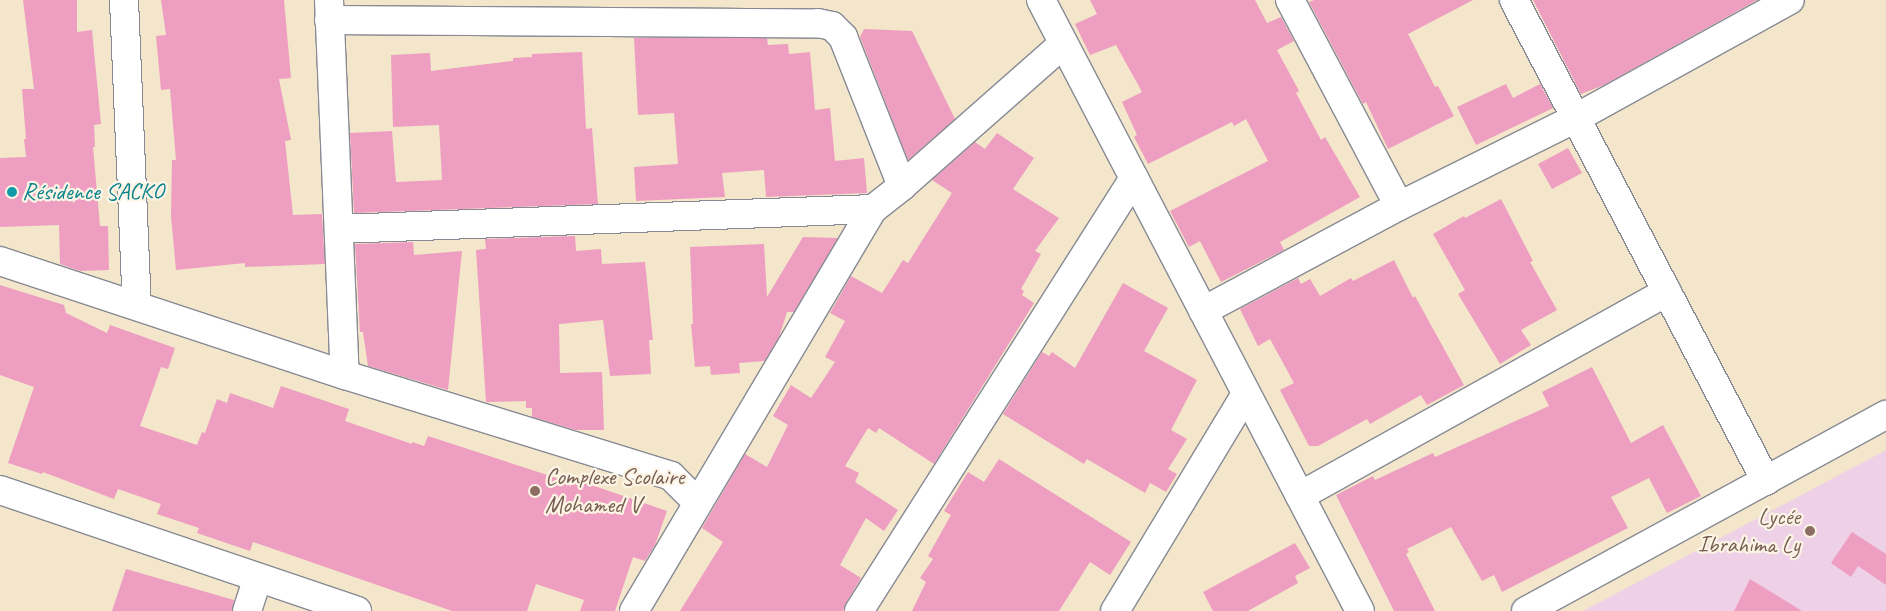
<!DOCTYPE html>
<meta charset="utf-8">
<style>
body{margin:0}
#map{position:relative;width:1886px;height:611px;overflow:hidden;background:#f3e6ca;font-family:Caveat,sans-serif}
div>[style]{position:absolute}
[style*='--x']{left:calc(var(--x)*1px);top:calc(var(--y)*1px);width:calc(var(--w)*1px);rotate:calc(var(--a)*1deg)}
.built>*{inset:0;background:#eed0e7}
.building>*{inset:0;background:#ee9ec0}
.roads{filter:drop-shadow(1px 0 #878a94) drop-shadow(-1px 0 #878a94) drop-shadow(0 1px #878a94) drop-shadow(0 -1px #878a94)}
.minor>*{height:28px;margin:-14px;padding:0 14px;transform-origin:14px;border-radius:14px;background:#fff}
.dots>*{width:14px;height:14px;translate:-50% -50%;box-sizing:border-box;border:2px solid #fcf5e5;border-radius:50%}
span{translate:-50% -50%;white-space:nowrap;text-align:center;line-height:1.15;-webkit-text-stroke:4.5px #fcf5e5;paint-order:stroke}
.culture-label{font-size:24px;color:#0d838f}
.left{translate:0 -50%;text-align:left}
.education-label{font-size:24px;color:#785e54}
.right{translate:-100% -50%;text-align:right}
</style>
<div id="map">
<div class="built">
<i style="clip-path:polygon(1886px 450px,1886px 611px,1583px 611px)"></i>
</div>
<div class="building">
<i style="clip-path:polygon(23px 0,77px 0,77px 32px,92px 30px,101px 124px,94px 125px,95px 147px,93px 147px,100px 226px,108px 226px,109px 270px,80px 271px,60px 264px,59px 225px,0 227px,0 158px,26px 157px,24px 139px,26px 139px,22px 89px,34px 89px)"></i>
<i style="clip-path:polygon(161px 0,284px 0,291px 78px,279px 79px,291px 140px,285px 141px,293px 215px,322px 214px,325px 264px,245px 267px,245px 263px,176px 270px,171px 216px,172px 160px,176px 160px,170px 89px,161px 90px,156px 36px,166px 35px)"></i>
<i style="clip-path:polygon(1090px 0,1255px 0,1267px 23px,1281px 17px,1294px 41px,1277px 50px,1299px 91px,1296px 93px,1321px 140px,1325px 137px,1360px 197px,1280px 242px,1284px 250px,1221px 282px,1200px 241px,1189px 247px,1170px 211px,1268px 161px,1246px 119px,1234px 126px,1232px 122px,1148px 164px,1134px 137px,1137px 135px,1122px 102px,1142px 92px,1116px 45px,1090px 55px,1075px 24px,1097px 14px)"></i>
<i style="clip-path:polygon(1314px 0,1473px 0,1408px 34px,1435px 87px,1438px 86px,1454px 116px,1388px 149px,1366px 102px,1363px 104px,1309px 2px)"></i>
<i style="clip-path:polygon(1533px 0,1757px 0,1604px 85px,1581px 94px)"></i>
<i style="clip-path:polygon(864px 29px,912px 31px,955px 119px,908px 160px,860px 37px)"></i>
<i style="clip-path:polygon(634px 38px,767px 38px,768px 45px,788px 44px,789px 54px,810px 52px,815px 110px,830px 108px,835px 161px,864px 158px,867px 193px,766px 197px,764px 170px,722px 173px,725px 197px,636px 201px,634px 167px,678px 164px,674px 113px,638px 115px)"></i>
<i style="clip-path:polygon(582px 52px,586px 129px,592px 128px,598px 204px,354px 213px,350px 133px,392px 131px,396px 182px,442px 180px,439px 125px,393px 127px,391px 55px,430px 53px,431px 71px,513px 61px,513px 58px,532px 57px,532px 54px)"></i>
<i style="clip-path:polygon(1506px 84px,1513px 98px,1540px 84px,1553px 108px,1476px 145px,1457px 107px)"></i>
<i style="clip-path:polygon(997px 133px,1034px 158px,1013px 189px,1059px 218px,1035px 251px,1041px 254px,1021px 289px,1024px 291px,1022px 295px,1034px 303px,934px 464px,879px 428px,876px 433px,868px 428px,845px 466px,859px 473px,855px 482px,898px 510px,884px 531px,866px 518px,840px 565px,861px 578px,846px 603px,843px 611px,680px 611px,723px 542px,702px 528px,745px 454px,767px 467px,788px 425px,773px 416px,791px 385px,811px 398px,835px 362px,825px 357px,845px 321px,830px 313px,851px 276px,882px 293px,903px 260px,908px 263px,952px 193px,932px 180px,975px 142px,985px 149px)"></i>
<i style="clip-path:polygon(1568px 148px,1582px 173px,1552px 189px,1538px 164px)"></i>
<i style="clip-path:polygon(1501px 199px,1533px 261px,1530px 262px,1557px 310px,1521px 330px,1531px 345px,1500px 364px,1458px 294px,1465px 290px,1433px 234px,1464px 216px,1465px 218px)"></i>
<i style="clip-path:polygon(575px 236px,576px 251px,601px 249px,602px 264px,645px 262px,653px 340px,649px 340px,651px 374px,610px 376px,603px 320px,559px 324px,560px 373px,602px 372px,604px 430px,576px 430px,532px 417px,532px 408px,526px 408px,526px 401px,486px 402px,476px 250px,486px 249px,485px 239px)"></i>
<i style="clip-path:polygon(803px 237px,838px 238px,794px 312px,787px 312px,779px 337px,765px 361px,739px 363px,740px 373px,711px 375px,710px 366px,695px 367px,691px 324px,693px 324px,690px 247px,764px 244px,767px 297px)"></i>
<i style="clip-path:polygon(413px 242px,414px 255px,462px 251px,448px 390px,368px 366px,363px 332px,360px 332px,355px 244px)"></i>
<i style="clip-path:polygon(1394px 260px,1413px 298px,1415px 296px,1464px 385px,1427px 405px,1421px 395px,1370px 424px,1367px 419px,1318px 446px,1309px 446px,1280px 390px,1294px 383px,1270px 339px,1258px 346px,1240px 309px,1298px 278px,1301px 284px,1310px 279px,1320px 296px,1351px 278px,1353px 281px)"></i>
<i style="clip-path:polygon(1123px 283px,1168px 308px,1144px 351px,1197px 380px,1171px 430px,1187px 439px,1168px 469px,1177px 474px,1166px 492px,1150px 483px,1145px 493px,1087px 459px,1084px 464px,1003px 414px,1042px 352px,1049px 356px,1052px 352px,1075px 368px)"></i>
<i style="clip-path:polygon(0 285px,64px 305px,66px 313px,107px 333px,110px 325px,175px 348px,168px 369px,161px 367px,140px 426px,197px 445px,202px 432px,205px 433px,217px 399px,227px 403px,230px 393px,273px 408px,281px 386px,349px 409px,345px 421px,412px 444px,412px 442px,424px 446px,428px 436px,578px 485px,580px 481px,667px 511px,655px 545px,645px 561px,633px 557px,615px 611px,580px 611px,584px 600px,536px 584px,527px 611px,452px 611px,253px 542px,250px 551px,197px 533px,199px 528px,157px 514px,161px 504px,118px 489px,114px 499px,43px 472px,42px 474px,8px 463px,34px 387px,0 375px)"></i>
<i style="clip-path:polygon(1592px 367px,1631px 443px,1663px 425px,1701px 496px,1667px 513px,1649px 478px,1611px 497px,1628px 528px,1502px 592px,1494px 575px,1482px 581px,1451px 527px,1407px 549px,1409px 552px,1406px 554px,1435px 611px,1394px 611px,1336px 495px,1373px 476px,1375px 480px,1433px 453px,1435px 457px,1549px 406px,1542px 392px)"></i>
<i style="clip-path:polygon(999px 459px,1131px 542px,1110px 575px,1090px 562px,1059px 611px,912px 611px,926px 582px,920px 578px,933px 559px,928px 556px,951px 515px,944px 511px,968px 472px,984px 482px)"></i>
<i style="clip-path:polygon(1852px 532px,1886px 554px,1886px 585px,1858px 566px,1851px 577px,1831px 563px)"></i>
<i style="clip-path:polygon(1295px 543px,1310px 568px,1295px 576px,1298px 583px,1248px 611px,1213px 611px,1203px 592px)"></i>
<i style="clip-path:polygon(126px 569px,234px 600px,232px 611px,112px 611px)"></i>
<i style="clip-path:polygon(1750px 579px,1802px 611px,1734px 611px)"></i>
</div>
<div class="roads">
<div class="minor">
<i style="--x:124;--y:0;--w:304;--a:87.6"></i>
<i style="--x:329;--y:0;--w:375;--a:87.6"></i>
<i style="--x:1041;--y:0;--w:689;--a:62.43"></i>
<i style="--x:1290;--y:0;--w:233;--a:62.1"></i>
<i style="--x:1514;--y:0;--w:543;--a:62.35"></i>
<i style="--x:329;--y:20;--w:489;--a:0.4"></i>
<i style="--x:818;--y:23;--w:14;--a:12"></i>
<i style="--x:832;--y:26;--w:16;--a:45"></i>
<i style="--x:843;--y:37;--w:160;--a:68.4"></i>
<i style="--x:339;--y:229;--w:534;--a:-2.14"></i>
<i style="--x:0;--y:261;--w:363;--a:18.3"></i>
<i style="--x:345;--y:375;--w:341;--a:17.2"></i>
<i style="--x:671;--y:476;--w:37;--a:45"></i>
<i style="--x:1203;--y:311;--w:222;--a:-28.2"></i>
<i style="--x:1399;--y:206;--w:198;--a:-26.4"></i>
<i style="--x:1576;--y:118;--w:244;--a:-28.9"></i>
<i style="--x:0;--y:490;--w:377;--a:18.7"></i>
<i style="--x:1300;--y:496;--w:420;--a:-29.1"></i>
<i style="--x:247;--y:611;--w:35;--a:-72"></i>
<i style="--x:634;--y:611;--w:468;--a:-59.3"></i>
<i style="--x:873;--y:209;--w:37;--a:-38"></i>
<i style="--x:902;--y:186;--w:215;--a:-41.4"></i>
<i style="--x:859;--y:611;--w:513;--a:-57.58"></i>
<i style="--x:1115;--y:611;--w:253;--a:-58.9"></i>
<i style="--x:1526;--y:611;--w:410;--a:-28.6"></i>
</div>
</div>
<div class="dots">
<i style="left:12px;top:192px;background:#0f9aa8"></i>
<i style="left:535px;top:491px;background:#8d6e63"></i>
<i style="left:1810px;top:531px;background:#8d6e63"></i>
</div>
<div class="culture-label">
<span class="left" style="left:22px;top:192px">Résidence SACKO</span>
</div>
<div class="education-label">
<span class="left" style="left:545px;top:491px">Complexe Scolaire<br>Mohamed V</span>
<span class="right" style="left:1800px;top:531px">Lycée<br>Ibrahima Ly</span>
</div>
</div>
